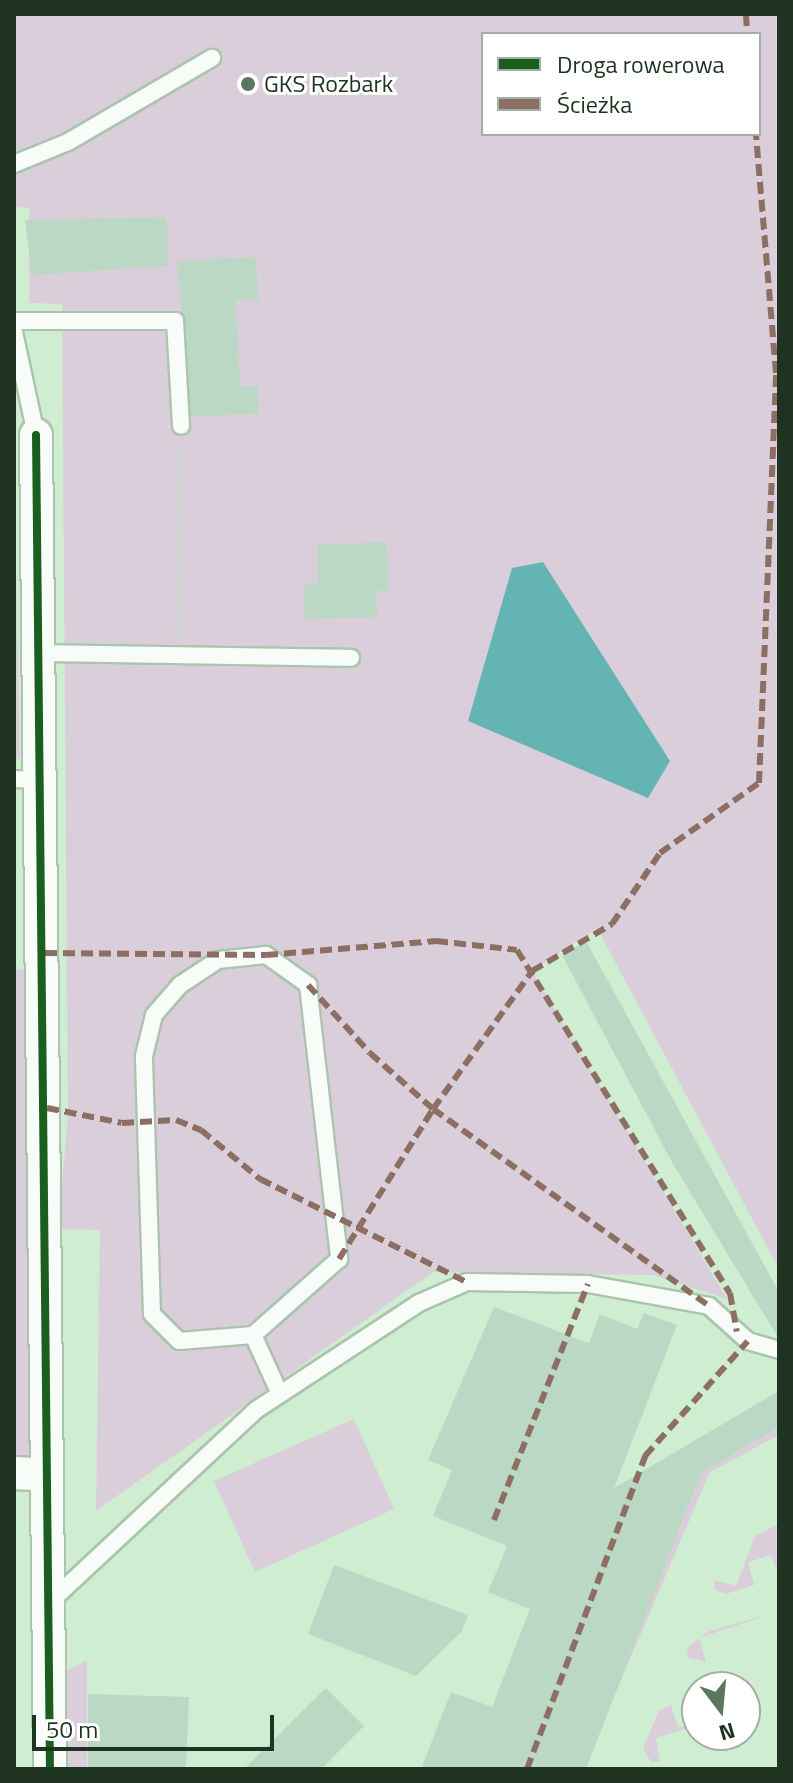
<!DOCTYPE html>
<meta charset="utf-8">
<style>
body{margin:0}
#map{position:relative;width:793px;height:1783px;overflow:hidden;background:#cfedd1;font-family:"Titillium Web",sans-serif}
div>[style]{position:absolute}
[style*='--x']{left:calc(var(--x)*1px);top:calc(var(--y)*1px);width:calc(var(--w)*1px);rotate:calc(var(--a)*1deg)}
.green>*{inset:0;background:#d9ceda}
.water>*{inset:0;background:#65b4b4}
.building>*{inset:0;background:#bbd8c5}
.path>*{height:5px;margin-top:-2.5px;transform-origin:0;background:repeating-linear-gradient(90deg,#cdd7ce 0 8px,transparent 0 12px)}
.roads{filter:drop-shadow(2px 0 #acc4ae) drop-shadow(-2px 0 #acc4ae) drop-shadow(0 2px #acc4ae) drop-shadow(0 -2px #acc4ae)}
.lane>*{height:16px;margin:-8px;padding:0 8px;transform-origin:8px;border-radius:8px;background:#f8fcf8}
.street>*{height:32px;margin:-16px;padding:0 16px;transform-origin:16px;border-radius:16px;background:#f8fcf8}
.quiet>*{height:6px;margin-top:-3px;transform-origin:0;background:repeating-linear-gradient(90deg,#8d6e63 0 12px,transparent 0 18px)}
.cycleway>*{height:8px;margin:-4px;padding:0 4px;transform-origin:4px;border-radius:4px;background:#1b5e20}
.dots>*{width:22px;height:22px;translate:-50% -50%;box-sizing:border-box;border:4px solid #fff;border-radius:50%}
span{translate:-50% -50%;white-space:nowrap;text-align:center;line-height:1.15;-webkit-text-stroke:6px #fff;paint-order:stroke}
.poi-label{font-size:24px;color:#1e3420}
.left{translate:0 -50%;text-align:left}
.frame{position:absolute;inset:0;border:16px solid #1e3420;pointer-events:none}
.legend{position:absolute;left:481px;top:32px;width:280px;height:104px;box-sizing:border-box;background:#fff;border:2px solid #a5aea6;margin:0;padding:10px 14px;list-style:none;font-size:24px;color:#1e3420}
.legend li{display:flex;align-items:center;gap:16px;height:40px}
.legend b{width:40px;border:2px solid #a5aea6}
.north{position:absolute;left:681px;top:1671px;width:80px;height:80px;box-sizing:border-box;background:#fff;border:2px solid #a5aea6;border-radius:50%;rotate:164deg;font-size:22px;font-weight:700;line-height:32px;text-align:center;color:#1e3420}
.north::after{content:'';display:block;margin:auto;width:28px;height:36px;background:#5c755e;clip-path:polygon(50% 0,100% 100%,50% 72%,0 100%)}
.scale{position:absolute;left:32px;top:1715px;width:242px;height:36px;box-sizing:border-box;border:4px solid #1e3420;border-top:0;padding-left:10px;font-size:24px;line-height:28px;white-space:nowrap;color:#1e3420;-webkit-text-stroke:6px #fff;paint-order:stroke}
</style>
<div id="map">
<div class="green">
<i style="clip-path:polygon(evenodd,14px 14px,779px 14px,779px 1269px,597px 928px,532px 971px,727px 1299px,653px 1275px,433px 1272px,96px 1511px,100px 1230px,58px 1229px,68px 1116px,62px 304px,29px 303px,29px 208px,14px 207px,14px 14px,483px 34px,759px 34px,759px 134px,483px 134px,483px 34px)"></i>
<i style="clip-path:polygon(14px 486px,20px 758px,14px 761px)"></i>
<i style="clip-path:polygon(24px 969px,31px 1454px,14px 1464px,14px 970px)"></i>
<i style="clip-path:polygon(354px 1419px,394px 1509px,255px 1572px,214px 1481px)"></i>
<i style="clip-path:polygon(779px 1427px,779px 1435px,710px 1472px,583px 1769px,701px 1473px)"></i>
<i style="clip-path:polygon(779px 1524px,779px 1576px,771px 1555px,748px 1562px,754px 1585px,726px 1594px,715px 1590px,714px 1580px,736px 1586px,755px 1536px)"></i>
<i style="clip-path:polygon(779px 1611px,699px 1638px,706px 1662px,687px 1657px,688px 1647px,707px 1632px)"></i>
<i style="clip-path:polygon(87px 1660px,87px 1769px,61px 1769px,62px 1673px)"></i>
<i style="clip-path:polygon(671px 1705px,678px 1727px,697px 1725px,656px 1738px,660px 1761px,651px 1762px,643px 1749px,659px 1710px)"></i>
</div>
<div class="water">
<i style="clip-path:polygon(543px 562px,670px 761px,648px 798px,468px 721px,512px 568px)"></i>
</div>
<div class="building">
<i style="clip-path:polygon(167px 217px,168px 266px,32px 275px,25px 220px)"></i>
<i style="clip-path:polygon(256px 257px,258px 300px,236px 300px,240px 386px,257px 386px,259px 414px,191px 416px,177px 261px)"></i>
<i style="clip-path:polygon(387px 542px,388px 591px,376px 591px,377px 617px,305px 619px,304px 584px,318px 583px,317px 545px)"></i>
<i style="clip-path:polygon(586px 941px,779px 1292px,779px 1339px,673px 1164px,562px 955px)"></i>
<i style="clip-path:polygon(494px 1307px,589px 1343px,600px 1314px,637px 1329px,644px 1313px,677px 1325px,614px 1488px,779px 1391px,779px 1427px,701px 1473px,586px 1769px,421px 1769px,451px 1692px,492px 1707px,530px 1609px,488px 1592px,507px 1546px,433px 1516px,452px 1470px,428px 1460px)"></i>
<i style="clip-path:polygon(334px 1565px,468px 1615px,462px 1631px,416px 1676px,308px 1634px)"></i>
<i style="clip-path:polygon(326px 1688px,364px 1726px,321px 1769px,244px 1769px)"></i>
<i style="clip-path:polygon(88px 1694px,189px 1697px,186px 1769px,88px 1769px)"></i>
</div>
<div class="path">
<i style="--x:178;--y:631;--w:182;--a:-89.4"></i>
</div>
<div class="roads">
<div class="lane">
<i style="--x:14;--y:164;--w:58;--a:-22.2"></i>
<i style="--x:68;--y:142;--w:167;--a:-30.3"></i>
<i style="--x:14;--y:321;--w:161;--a:0"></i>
<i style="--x:175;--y:321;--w:105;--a:86.7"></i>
<i style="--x:14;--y:332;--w:105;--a:77.9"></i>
<i style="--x:40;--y:653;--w:311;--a:0.9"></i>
<i style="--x:14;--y:779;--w:28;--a:2"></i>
<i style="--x:266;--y:955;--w:52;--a:35.5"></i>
<i style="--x:308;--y:985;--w:276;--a:83.5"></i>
<i style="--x:339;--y:1259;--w:115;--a:138.5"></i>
<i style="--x:253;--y:1335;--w:74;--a:175.4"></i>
<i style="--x:179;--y:1341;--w:38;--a:-135"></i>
<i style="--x:152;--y:1314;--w:258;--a:-91.8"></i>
<i style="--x:144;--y:1056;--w:42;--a:-76.3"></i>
<i style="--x:154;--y:1015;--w:40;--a:-49"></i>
<i style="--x:180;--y:985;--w:45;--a:-33.3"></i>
<i style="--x:218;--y:960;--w:48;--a:-5.9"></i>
<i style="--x:253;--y:1335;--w:65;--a:65.4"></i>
<i style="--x:49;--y:1603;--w:283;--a:-43"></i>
<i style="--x:256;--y:1410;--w:195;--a:-33.3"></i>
<i style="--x:419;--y:1303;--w:52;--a:-23.6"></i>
<i style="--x:467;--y:1282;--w:121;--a:0.9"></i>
<i style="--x:588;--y:1284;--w:123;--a:10.3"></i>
<i style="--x:709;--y:1306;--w:52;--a:41.9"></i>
<i style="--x:748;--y:1341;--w:32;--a:16"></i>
</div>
<div class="street">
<i style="--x:36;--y:435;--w:1334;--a:89.4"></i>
<i style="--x:14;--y:1473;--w:33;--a:3"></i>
</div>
</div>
<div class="quiet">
<i style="--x:746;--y:14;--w:20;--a:87"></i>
<i style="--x:45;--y:953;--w:221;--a:0.5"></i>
<i style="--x:266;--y:955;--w:171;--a:-4.7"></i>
<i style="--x:436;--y:941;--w:81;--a:6.3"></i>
<i style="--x:517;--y:950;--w:404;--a:58.2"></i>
<i style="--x:730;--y:1293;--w:39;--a:80"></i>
<i style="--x:308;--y:985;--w:92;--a:47.6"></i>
<i style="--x:370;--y:1053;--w:84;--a:41.6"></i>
<i style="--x:433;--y:1109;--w:339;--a:35.5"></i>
<i style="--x:47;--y:1108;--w:76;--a:11.3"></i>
<i style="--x:122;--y:1123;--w:54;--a:-3.2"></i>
<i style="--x:176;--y:1120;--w:27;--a:22"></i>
<i style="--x:201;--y:1130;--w:77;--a:39.7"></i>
<i style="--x:260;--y:1179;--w:231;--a:26.5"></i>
<i style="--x:339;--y:1259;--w:177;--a:-57.9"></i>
<i style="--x:433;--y:1109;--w:170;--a:-54.3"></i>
<i style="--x:532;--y:971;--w:93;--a:-30.4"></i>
<i style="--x:612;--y:924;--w:86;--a:-55.9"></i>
<i style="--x:660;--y:853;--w:121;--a:-35.3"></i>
<i style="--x:759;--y:783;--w:410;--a:-87.6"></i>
<i style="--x:776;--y:373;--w:240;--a:-94.8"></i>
<i style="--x:494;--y:1520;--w:254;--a:-68.3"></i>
<i style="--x:527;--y:1769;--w:335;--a:-69.3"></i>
<i style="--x:645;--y:1456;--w:154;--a:-48.2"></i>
</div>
<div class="cycleway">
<i style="--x:36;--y:435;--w:1334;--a:89.4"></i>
</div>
<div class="dots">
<i style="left:248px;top:84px;background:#5c755e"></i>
</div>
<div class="poi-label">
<span class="left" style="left:264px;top:84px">GKS Rozbark</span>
</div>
<div class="frame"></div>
<ul class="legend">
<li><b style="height:10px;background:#1b5e20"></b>Droga rowerowa</li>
<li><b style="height:10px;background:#8d6e63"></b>Ścieżka</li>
</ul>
<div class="north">N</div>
<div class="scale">50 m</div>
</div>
